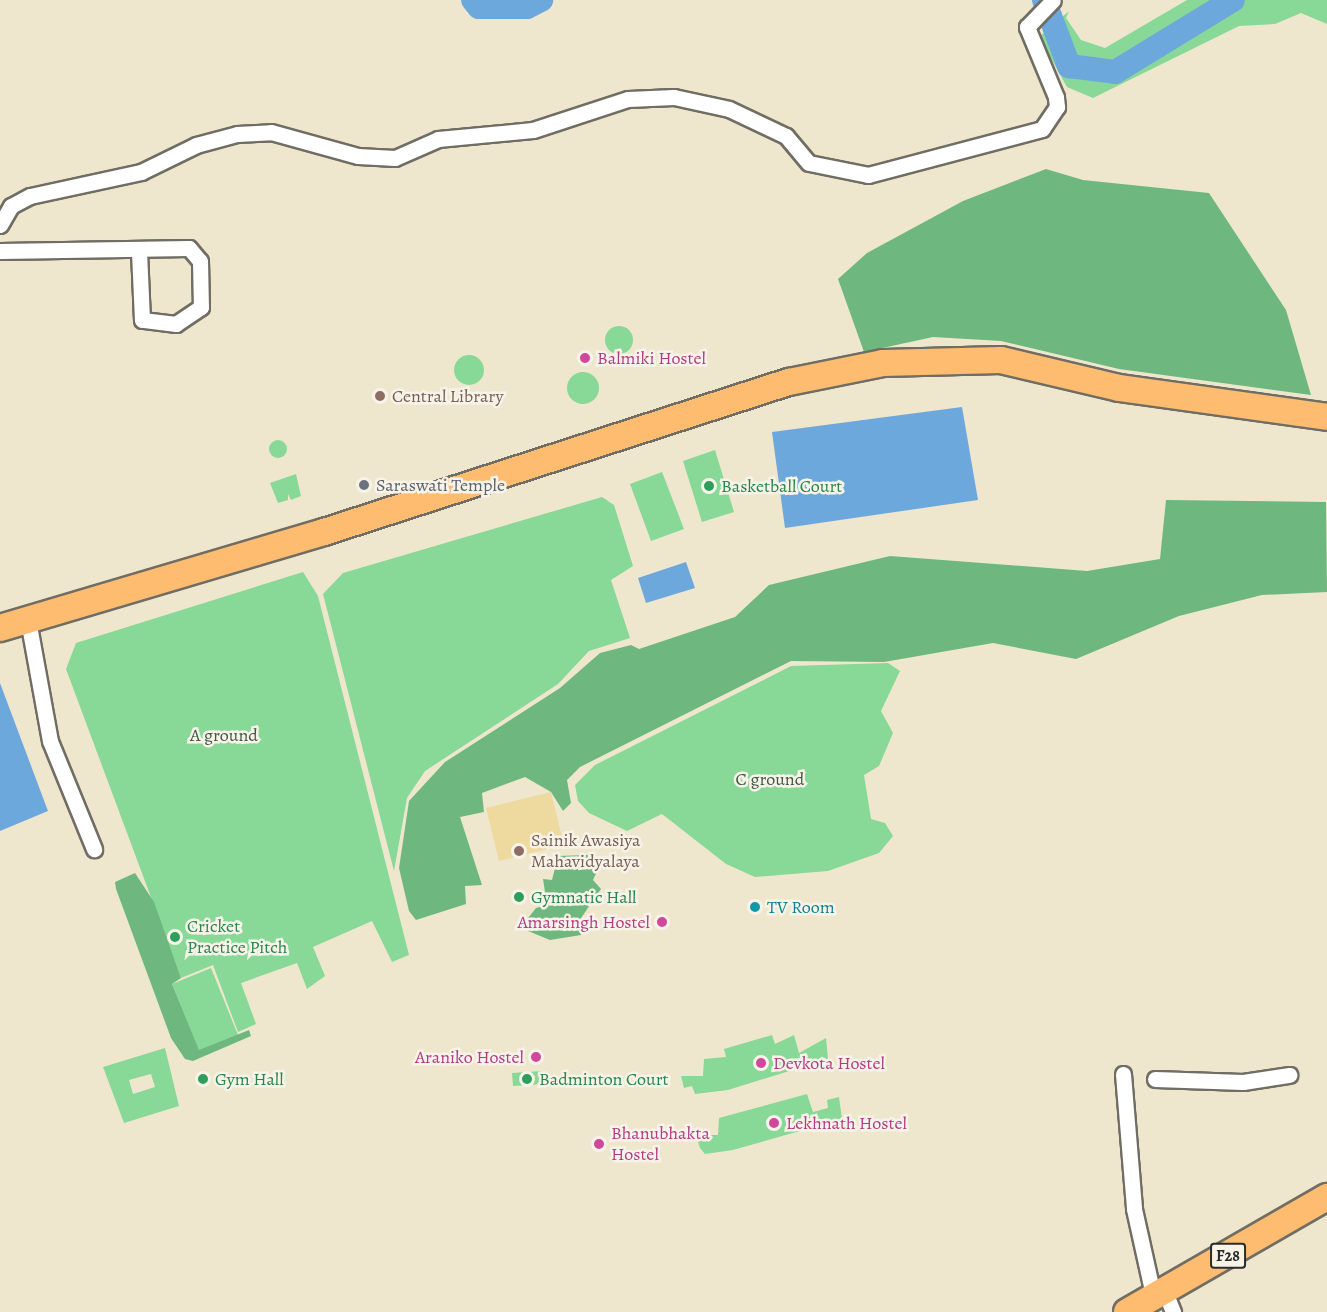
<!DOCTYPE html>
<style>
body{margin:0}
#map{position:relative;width:1327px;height:1312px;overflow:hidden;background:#efe7cd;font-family:Alegreya,serif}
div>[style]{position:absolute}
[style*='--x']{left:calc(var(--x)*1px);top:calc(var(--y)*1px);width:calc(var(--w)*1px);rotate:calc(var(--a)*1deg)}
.green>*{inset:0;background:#88d897}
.round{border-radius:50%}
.forest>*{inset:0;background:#6eb880}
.sand>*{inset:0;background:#eeda9e}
.water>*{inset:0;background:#6da8dd}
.river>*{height:24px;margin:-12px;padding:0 12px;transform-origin:12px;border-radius:12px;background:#6da8dd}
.roads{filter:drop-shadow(2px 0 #706d64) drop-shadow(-2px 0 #706d64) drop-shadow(0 2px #706d64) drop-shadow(0 -2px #706d64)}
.minor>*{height:15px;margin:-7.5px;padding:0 7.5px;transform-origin:7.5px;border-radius:7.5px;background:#fff}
.primary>*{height:26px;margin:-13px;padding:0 13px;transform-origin:13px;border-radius:13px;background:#febc70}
.dots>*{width:16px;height:16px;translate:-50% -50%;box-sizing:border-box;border:3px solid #f7f3e8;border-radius:50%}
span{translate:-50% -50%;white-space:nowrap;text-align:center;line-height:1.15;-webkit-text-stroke:5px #f7f3e8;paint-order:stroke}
.shield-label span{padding:2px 4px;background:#f7f3e8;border:2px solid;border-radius:4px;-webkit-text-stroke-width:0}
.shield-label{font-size:16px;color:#2b2b2b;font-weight:700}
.hotel-label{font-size:18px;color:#b23c85}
.left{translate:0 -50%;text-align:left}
.right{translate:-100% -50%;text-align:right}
.education-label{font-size:18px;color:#785e54}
.worship-label{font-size:18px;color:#5b616d}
.leisure-label{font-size:18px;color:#27864d}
.park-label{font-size:18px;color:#425646}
.culture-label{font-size:18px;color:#0d838f}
</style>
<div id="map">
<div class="green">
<i style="clip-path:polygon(1187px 0,1327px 0,1327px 24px,1301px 13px,1275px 24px,1239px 26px,1093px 98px,1067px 87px,1039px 37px,1069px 11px,1066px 18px,1081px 40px,1105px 48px)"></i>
<i class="round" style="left:605px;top:326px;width:28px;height:28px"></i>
<i class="round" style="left:454px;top:355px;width:30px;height:30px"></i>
<i class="round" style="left:567px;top:372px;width:32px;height:32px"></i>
<i class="round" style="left:269px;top:440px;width:18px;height:18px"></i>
<i style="clip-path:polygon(715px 450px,734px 512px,702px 522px,683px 461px)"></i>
<i style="clip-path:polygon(662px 472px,684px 529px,651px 541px,630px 484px)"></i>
<i style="clip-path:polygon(296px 474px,301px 496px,291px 500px,288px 494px,288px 500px,278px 503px,270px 483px)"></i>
<i style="clip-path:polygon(602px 497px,614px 505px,633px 566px,611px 580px,630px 638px,589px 651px,558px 684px,425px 771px,407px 798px,394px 871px,323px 594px,343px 573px)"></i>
<i style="clip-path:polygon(303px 572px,318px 596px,409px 955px,392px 962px,372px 921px,313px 947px,325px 976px,307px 989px,297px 963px,241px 983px,256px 1024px,238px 1032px,213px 965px,181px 978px,66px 669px,76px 643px)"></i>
<i style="clip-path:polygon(888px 663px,900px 671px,881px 711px,893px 733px,879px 766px,864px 775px,871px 819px,885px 823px,893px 836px,879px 853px,828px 871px,755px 877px,726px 864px,662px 814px,627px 831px,589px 813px,578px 801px,575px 785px,595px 765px,791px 666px)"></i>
<i style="clip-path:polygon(211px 968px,238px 1035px,199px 1051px,172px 984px)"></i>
<i style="clip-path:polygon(772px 1035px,775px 1044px,794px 1035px,799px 1053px,826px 1038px,828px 1059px,728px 1090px,695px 1094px,692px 1086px,684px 1088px,681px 1076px,703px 1076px,704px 1059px,726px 1057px,724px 1049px)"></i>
<i style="clip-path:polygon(evenodd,165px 1048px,179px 1106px,124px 1123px,103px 1067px,165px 1048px,151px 1074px,155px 1087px,133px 1094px,129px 1080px,151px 1074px)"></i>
<i style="clip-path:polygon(541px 1071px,542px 1084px,513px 1086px,512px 1073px)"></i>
<i style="clip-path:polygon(807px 1094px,813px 1112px,828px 1108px,827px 1100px,839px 1097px,842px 1119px,733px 1150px,705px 1154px,700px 1148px,696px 1135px,718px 1135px,719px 1118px)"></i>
</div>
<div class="forest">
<i style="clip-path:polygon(1046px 169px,1083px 180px,1209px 193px,1286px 310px,1311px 395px,1119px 369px,1001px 341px,933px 337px,864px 352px,838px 279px,867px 253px,963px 201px)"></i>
<i style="clip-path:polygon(1166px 500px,1326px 502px,1327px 592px,1262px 595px,1179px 616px,1076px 659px,993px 643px,884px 662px,791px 661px,580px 767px,567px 780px,571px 803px,563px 811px,551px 792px,525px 777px,482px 793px,484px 812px,460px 817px,482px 885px,465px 886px,466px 904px,416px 920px,409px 911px,399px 868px,409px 801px,445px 762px,560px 688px,600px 653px,631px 645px,639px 649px,735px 617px,769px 585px,890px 556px,1087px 571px,1160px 559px)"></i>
<i style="clip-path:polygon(589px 855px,599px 867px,593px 880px,601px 889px,579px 921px,581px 935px,550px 940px,528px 931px,525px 922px,536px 908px,547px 905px,543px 879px,552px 880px,558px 856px)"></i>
<i style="clip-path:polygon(135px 873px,154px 902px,181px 978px,172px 984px,199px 1050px,249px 1030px,251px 1036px,193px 1061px,185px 1059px,171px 1038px,116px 889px,115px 882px)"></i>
</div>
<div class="sand">
<i style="clip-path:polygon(551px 792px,564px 845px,499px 861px,486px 808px)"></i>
</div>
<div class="water">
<i style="clip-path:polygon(962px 407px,978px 500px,785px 528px,772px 432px)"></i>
<i style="clip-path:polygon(686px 562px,695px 588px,646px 603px,638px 578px)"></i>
<i style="clip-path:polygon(0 683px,48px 811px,0 831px)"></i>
</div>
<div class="river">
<i style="--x:473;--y:0;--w:9;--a:49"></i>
<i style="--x:479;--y:7;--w:48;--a:0"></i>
<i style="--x:527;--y:7;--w:16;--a:-27"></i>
<i style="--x:1044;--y:0;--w:71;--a:69.3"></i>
<i style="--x:1069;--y:66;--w:46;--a:7.4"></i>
<i style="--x:1115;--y:72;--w:138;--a:-31.4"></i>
</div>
<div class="roads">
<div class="minor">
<i style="--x:0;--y:225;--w:22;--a:-60"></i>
<i style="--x:11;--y:206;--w:21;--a:-28"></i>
<i style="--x:30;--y:196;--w:114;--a:-12.2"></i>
<i style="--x:141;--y:172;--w:61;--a:-26.1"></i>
<i style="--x:196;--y:145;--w:42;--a:-15"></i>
<i style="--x:237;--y:134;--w:34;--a:-3"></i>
<i style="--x:271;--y:132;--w:90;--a:15.4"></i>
<i style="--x:358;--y:156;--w:37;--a:3"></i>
<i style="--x:395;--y:158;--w:47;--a:-23.8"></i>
<i style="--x:438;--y:139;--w:95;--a:-5.4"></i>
<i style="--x:533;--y:130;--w:100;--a:-18.1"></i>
<i style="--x:628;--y:99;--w:46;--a:-2.5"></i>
<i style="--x:674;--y:97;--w:56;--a:12.3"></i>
<i style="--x:729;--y:109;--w:63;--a:25.3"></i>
<i style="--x:786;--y:136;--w:35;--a:50"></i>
<i style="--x:809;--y:163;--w:60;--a:11.5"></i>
<i style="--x:868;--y:175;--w:180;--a:-14.8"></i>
<i style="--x:1042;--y:129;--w:27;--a:-56"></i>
<i style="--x:1057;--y:107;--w:10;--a:-96"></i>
<i style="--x:1056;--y:97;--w:76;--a:-112.5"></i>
<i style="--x:1027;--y:27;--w:37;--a:-46"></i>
<i style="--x:0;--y:251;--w:189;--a:-0.9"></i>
<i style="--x:189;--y:248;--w:17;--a:50"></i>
<i style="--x:200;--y:261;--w:46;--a:88.8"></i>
<i style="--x:201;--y:307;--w:30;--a:146"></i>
<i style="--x:176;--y:324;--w:34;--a:-173"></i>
<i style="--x:142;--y:320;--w:68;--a:-92.5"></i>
<i style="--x:28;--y:620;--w:123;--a:79.7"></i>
<i style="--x:50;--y:741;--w:117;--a:67.8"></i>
<i style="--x:1123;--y:1074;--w:135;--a:85.3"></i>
<i style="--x:1134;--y:1209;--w:92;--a:77.5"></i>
<i style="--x:1155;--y:1079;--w:88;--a:2"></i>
<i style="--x:1243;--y:1082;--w:47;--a:-8.7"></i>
<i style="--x:1165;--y:1292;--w:22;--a:68"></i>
</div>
<div class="primary">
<i style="--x:0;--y:628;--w:338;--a:-16.5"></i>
<i style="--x:324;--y:532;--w:489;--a:-17.9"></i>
<i style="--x:789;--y:382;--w:96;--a:-11.4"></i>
<i style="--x:883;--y:363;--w:118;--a:-1.5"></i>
<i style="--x:1001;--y:360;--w:121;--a:13.3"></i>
<i style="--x:1119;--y:388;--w:210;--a:7.9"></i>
<i style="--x:1127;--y:1312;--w:231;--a:-29.9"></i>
</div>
</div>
<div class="dots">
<i style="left:585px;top:358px;background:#d1479c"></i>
<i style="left:380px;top:396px;background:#8d6e63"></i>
<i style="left:364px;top:485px;background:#6b7280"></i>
<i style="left:709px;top:486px;background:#2e9e5b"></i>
<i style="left:519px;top:851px;background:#8d6e63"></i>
<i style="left:519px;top:897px;background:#2e9e5b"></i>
<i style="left:755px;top:907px;background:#0f9aa8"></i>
<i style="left:662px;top:922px;background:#d1479c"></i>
<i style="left:175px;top:937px;background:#2e9e5b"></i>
<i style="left:536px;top:1057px;background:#d1479c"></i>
<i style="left:761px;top:1063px;background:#d1479c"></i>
<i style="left:203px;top:1079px;background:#2e9e5b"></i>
<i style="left:527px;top:1079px;background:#2e9e5b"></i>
<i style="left:774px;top:1123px;background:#d1479c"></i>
<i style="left:599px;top:1144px;background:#d1479c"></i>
</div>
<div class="shield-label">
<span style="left:1228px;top:1256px">F28</span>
</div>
<div class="hotel-label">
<span class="left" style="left:597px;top:358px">Balmiki Hostel</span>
<span class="right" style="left:650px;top:922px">Amarsingh Hostel</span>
<span class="right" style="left:524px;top:1057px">Araniko Hostel</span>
<span class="left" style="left:773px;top:1063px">Devkota Hostel</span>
<span class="left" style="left:786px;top:1123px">Lekhnath Hostel</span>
<span class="left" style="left:611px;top:1144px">Bhanubhakta<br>Hostel</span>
</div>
<div class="education-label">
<span class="left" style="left:392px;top:396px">Central Library</span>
<span class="left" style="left:531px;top:851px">Sainik Awasiya<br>Mahavidyalaya</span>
</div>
<div class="worship-label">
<span class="left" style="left:376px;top:485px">Saraswati Temple</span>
</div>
<div class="leisure-label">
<span class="left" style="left:721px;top:486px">Basketball Court</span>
<span class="left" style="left:531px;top:897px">Gymnatic Hall</span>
<span class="left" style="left:187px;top:937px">Cricket<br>Practice Pitch</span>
<span class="left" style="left:215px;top:1079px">Gym Hall</span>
<span class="left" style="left:539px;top:1079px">Badminton Court</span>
</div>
<div class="park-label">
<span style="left:224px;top:735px">A ground</span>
<span style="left:770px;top:779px">C ground</span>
</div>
<div class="culture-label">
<span class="left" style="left:767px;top:907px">TV Room</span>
</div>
</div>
